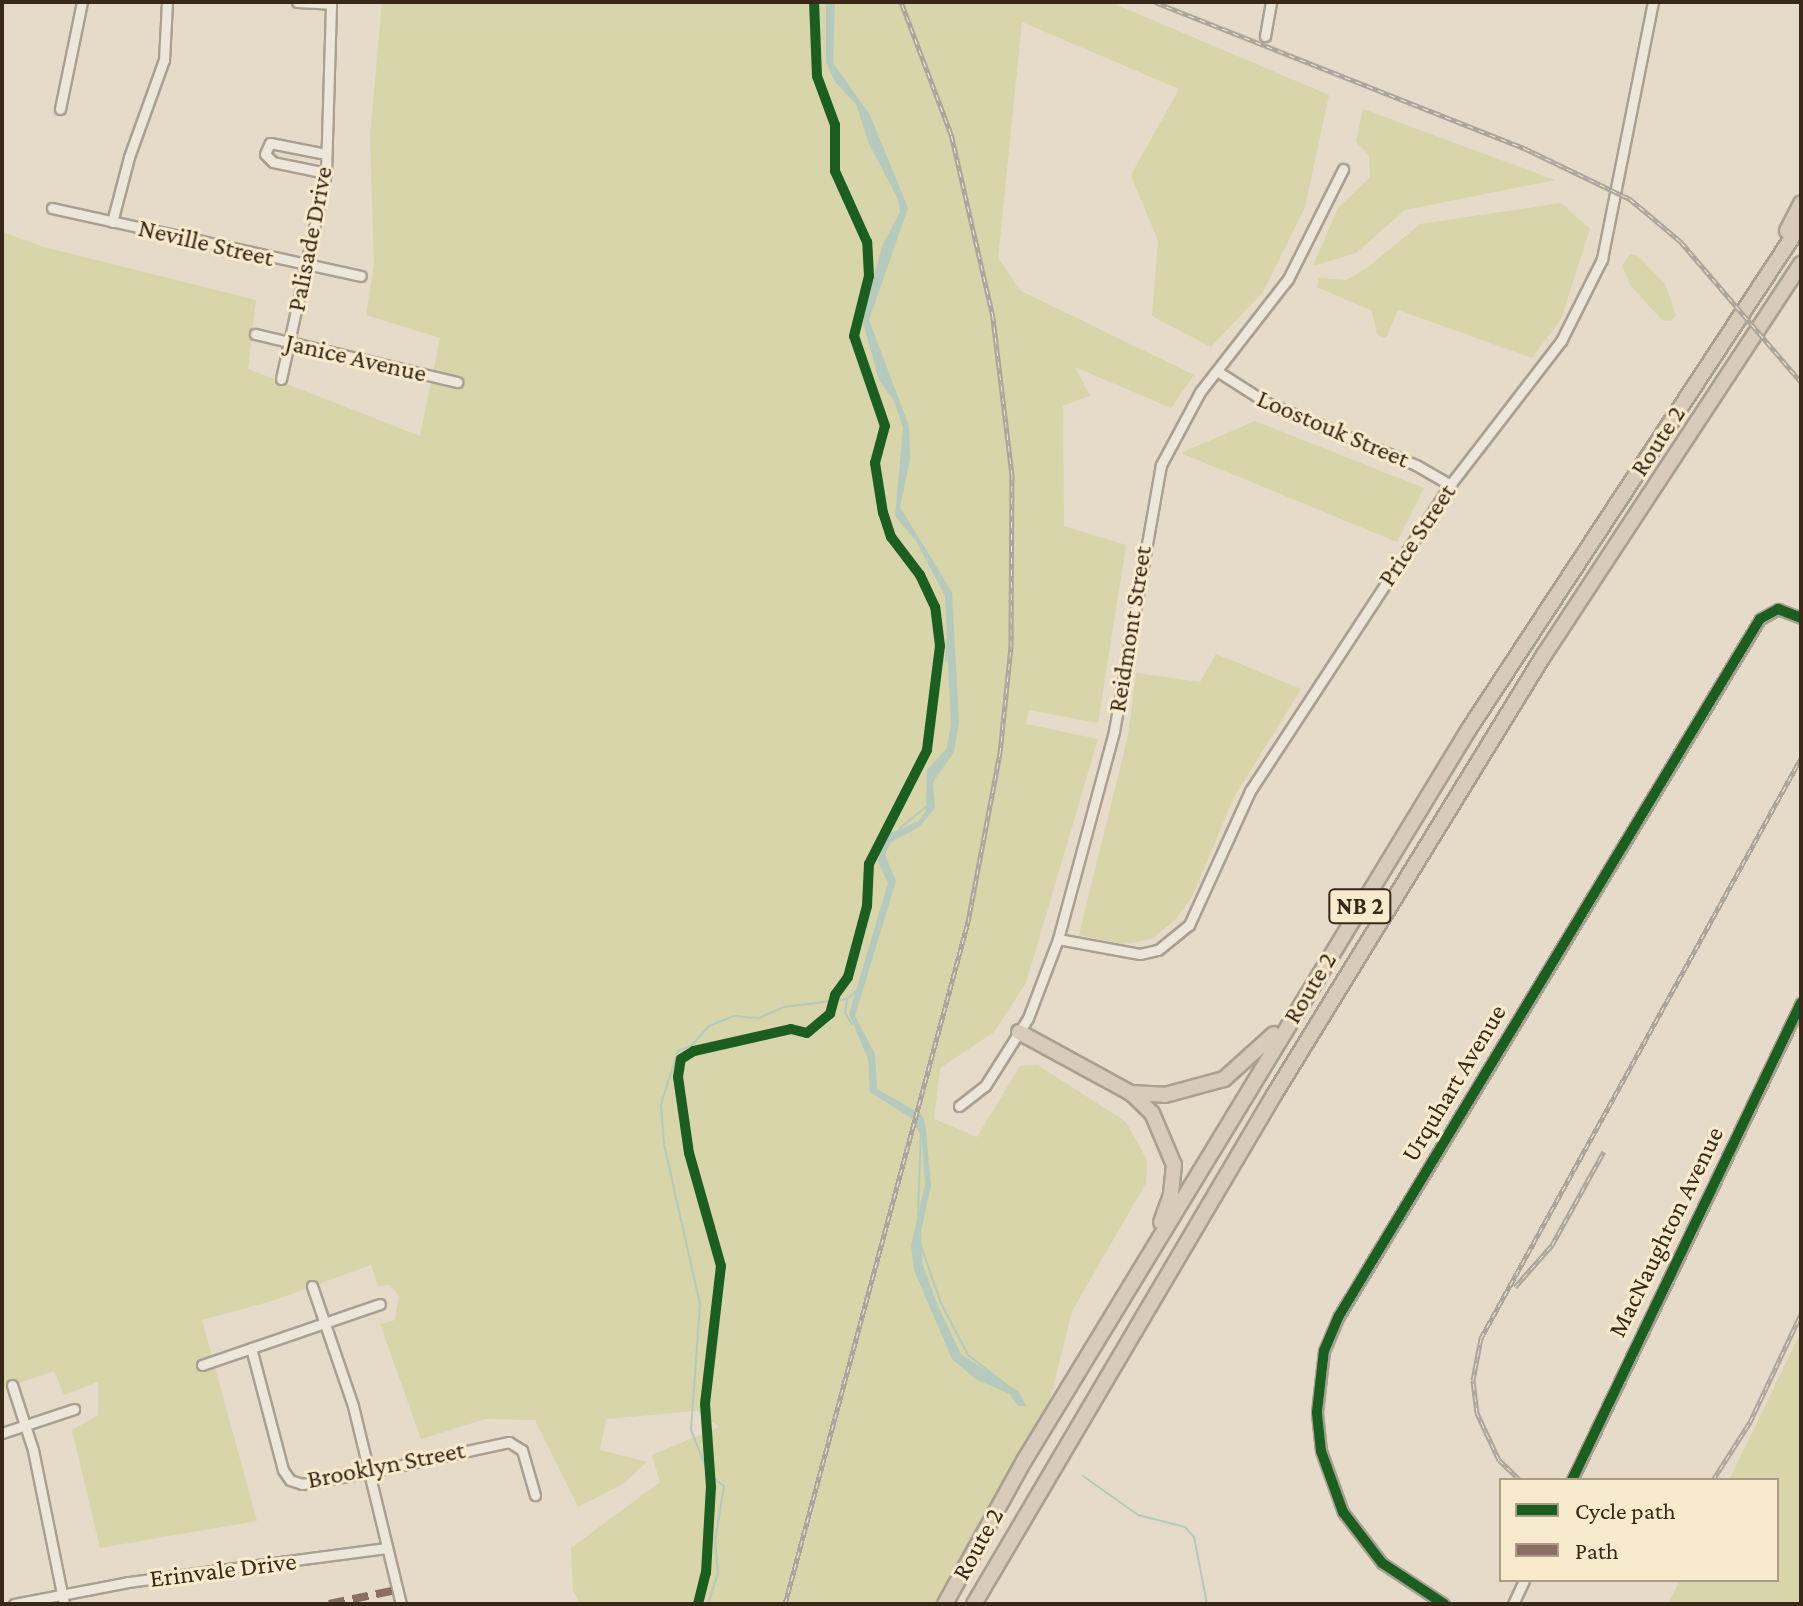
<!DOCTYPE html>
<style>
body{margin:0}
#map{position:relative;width:1803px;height:1606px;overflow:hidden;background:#e5dbc8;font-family:"Crimson Pro",serif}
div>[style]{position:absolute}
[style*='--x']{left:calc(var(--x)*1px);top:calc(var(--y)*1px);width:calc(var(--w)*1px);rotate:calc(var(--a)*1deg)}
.green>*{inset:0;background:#d7d5a9}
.water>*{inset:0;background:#b5cabc}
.stream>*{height:2px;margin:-1px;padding:0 1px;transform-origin:1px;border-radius:1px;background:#b5cabc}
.roads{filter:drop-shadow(2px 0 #a9a092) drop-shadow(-2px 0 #a9a092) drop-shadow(0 2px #a9a092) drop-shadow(0 -2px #a9a092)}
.minor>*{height:9px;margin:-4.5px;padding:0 4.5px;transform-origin:4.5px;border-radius:4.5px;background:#ede6db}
.highway>*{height:14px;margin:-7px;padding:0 7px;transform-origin:7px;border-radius:7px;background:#d9cbb9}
.rail>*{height:5px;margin-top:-2.5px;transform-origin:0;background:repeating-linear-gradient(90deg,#f8eacc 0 6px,#aba59c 0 12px);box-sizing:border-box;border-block:2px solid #aba59c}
.quiet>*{height:8px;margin-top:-4px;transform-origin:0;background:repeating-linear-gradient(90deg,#8d6e63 0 16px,transparent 0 24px)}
.cycleway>*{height:10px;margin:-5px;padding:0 5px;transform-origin:5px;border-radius:5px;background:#1b5e20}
span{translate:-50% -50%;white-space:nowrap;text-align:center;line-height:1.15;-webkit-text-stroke:6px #f8eacc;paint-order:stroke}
.shield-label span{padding:2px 6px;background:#f8eacc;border:2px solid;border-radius:6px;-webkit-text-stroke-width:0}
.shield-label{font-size:24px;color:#38281a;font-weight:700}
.street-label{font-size:26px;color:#38281a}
.frame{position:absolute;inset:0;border:4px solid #38281a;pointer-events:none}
.legend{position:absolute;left:1499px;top:1478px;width:280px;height:104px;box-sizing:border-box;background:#f8eacc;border:2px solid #ab9c85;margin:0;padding:10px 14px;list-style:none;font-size:24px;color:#38281a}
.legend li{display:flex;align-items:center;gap:16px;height:40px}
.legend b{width:40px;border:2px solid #ab9c85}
</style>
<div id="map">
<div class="green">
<i style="clip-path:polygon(382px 2px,1110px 2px,1329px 95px,1305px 207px,1263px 292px,1211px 347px,1152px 316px,1158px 241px,1131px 175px,1179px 89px,1022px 22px,998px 258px,1021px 291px,1194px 375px,1171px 408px,1075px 367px,1090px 396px,1063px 406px,1064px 526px,1126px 545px,1098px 723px,1029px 710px,1026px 724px,1098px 739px,1026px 983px,994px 1032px,940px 1068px,934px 1119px,977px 1137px,1020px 1066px,1038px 1065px,1126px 1122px,1147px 1160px,1146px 1183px,1072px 1311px,1047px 1412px,939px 1604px,580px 1604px,573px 1591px,571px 1548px,660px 1482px,652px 1455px,719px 1427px,697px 1411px,606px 1419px,600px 1450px,647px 1462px,623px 1484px,578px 1507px,535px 1420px,485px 1419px,421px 1439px,380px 1324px,395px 1320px,399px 1296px,390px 1285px,378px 1286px,371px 1265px,272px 1301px,202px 1320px,257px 1521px,100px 1548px,72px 1430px,98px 1415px,98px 1382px,64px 1395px,54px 1371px,2px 1389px,2px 232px,44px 247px,256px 300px,248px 369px,420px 436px,440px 338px,366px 315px,374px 264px,370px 137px)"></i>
<i style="clip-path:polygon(1363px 109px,1555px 180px,1405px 210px,1356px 253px,1313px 266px,1338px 208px,1370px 177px,1369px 155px,1356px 142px)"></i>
<i style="clip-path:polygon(1561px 203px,1590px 229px,1561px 319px,1532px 358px,1398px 310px,1386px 338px,1377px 335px,1372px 311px,1317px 287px,1319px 278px,1346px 280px,1367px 268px,1420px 224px)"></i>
<i style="clip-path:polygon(1630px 254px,1638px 256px,1665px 284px,1676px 315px,1671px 321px,1662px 320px,1631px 286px,1622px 266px)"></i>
<i style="clip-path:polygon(1255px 421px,1424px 488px,1397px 542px,1181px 453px)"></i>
<i style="clip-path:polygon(1216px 654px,1301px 689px,1234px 797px,1193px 895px,1175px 920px,1152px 939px,1123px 944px,1079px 935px,1128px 736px,1136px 673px,1200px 682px)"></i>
<i style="clip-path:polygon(1801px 1332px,1801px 1604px,1668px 1604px,1680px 1580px,1777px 1580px,1777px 1480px,1729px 1480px)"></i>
</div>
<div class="water">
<i style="clip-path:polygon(826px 2px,835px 2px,833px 63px,870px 115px,908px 208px,869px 320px,909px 426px,910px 459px,900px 507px,952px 592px,959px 722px,954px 752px,933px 782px,935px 808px,919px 827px,890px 843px,885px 855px,896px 881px,855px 1016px,875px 1054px,877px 1089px,921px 1114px,925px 1122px,931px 1186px,921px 1231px,922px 1263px,938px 1306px,961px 1354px,1019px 1392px,1026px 1406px,1018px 1406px,1010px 1394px,977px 1380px,952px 1359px,914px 1270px,911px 1245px,925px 1185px,922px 1138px,911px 1118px,870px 1092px,868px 1059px,849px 1014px,888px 883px,878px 862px,882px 845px,888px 834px,919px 821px,926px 810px,927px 770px,947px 748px,951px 724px,945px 596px,916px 541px,895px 516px,903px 428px,894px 401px,879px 380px,862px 319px,882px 246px,900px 212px,898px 199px,869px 144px,856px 104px,835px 82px,826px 62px)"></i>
</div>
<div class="stream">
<i style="--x:946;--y:661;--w:21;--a:-87"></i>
<i style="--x:900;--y:828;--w:33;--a:-39"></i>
<i style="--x:869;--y:952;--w:24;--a:-71"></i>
<i style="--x:847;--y:999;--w:11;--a:-41"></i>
<i style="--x:847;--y:1000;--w:13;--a:99"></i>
<i style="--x:845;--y:1013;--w:13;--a:58"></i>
<i style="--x:918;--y:1216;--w:85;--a:-88"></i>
<i style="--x:921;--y:1246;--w:60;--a:70.7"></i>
<i style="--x:941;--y:1303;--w:59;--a:62.6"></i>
<i style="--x:968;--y:1355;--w:51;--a:37.8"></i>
<i style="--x:1083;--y:1476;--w:67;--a:35.3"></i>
<i style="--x:1138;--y:1515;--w:49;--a:14.3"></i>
<i style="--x:1185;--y:1527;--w:13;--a:48"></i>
<i style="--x:1194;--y:1537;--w:68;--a:79"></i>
<i style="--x:708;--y:1604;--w:32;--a:-72"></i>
<i style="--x:718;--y:1574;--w:33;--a:-95"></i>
<i style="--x:715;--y:1541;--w:56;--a:-80.7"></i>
<i style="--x:724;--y:1486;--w:19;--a:-144"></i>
<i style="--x:709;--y:1475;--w:48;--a:-111.8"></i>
<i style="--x:691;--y:1430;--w:126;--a:-85.9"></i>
<i style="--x:700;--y:1304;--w:164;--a:-102.7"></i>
<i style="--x:664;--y:1144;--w:40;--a:-94.3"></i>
<i style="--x:661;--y:1104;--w:56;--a:-72.2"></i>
<i style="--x:678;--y:1051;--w:15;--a:-23"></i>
<i style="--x:692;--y:1045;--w:25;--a:-48"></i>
<i style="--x:709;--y:1026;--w:27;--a:-22"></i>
<i style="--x:734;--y:1016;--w:25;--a:5"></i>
<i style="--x:759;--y:1018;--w:27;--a:-24"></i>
<i style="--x:784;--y:1007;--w:63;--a:-7.4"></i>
</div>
<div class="roads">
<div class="minor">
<i style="--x:297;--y:2;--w:34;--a:3"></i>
<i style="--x:1265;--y:36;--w:35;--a:-80"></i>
<i style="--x:60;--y:109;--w:109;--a:-78.4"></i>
<i style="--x:326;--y:173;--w:54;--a:-168.3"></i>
<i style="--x:273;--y:162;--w:11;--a:-135"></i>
<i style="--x:265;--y:154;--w:12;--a:-66"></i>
<i style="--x:270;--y:143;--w:57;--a:11.1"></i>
<i style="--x:52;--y:208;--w:316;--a:12.4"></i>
<i style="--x:112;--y:222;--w:67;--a:-75.3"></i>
<i style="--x:129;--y:157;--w:103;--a:-70.2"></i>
<i style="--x:164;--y:60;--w:58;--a:-87"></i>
<i style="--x:255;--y:334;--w:208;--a:13.4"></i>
<i style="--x:1217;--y:371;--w:59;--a:32.6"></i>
<i style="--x:1267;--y:403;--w:161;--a:22.6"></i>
<i style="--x:1416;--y:465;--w:39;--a:30"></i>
<i style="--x:281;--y:379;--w:211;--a:-77.7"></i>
<i style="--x:326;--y:173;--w:171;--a:-88.3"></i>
<i style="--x:1058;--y:939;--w:83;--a:10.4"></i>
<i style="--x:1140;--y:954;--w:18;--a:-13"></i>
<i style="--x:1158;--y:950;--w:40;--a:-39"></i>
<i style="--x:1189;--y:925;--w:147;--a:-65.5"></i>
<i style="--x:1250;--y:791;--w:366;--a:-56.8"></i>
<i style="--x:1450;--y:485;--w:182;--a:-52.4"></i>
<i style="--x:1561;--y:341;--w:92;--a:-63.4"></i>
<i style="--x:1602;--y:259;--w:262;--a:-78.8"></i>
<i style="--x:959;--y:1106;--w:33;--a:-38"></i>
<i style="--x:985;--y:1086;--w:80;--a:-57.7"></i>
<i style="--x:1028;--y:1018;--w:85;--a:-69.2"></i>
<i style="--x:1058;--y:939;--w:215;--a:-74.9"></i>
<i style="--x:1114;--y:731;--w:270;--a:-80"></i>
<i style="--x:1161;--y:465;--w:83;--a:-61.9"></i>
<i style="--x:1200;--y:392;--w:143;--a:-52.1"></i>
<i style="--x:1288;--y:279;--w:123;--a:-63.4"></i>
<i style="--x:312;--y:1286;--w:127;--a:71.1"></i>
<i style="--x:353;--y:1406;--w:204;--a:76.4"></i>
<i style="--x:251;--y:1348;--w:126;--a:75.3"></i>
<i style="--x:283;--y:1470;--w:12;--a:55"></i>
<i style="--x:290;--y:1480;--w:13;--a:18"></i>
<i style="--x:302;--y:1484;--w:69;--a:-10"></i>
<i style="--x:370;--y:1472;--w:142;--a:-12.2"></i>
<i style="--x:509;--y:1442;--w:15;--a:32"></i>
<i style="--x:522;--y:1450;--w:47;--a:73.9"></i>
<i style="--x:202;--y:1365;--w:188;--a:-18.9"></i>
<i style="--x:12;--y:1385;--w:68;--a:72.1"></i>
<i style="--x:33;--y:1450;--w:157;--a:78.6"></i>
<i style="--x:2;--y:1433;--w:76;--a:-18.4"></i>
<i style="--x:1572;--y:1480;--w:529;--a:-64.36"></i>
<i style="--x:14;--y:1604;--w:116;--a:-10.9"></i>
<i style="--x:128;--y:1582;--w:260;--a:-7.5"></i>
<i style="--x:1444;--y:1604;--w:74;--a:-146.5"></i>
<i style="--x:1382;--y:1563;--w:64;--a:-127.4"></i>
<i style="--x:1343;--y:1512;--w:65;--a:-109.8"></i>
<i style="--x:1321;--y:1451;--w:39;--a:-96"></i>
<i style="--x:1317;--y:1412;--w:61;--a:-83.5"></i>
<i style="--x:1324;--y:1351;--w:38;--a:-67"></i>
<i style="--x:1339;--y:1316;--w:814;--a:-58.87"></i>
<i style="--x:1760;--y:619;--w:21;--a:-29"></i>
<i style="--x:1778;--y:609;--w:25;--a:21"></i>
<i style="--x:1513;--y:1604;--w:26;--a:-65"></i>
</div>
<div class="highway">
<i style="--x:1787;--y:231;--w:31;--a:-63"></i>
<i style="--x:1019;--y:1032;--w:128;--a:28.6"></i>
<i style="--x:1131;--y:1093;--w:29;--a:44"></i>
<i style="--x:1152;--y:1113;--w:56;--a:67.1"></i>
<i style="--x:1174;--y:1165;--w:30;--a:96"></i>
<i style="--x:1171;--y:1195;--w:29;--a:110"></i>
<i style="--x:1131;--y:1093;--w:34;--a:3"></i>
<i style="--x:1165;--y:1095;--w:61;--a:-15.2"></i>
<i style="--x:1224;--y:1079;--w:67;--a:-42"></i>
<i style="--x:945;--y:1604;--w:163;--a:-61.1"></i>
<i style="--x:1024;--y:1461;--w:857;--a:-58.7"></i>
<i style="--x:1469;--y:729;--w:604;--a:-56.68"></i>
<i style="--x:974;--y:1604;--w:591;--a:-59.49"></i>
<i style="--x:1274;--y:1095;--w:516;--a:-58.47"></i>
<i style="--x:1544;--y:655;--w:468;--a:-56.7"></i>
</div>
</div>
<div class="rail">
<i style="--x:1155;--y:2;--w:397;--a:21.6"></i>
<i style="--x:1524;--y:148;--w:118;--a:25.7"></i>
<i style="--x:1630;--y:199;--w:67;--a:40.1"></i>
<i style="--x:1681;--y:242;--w:184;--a:49.4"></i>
<i style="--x:1515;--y:1287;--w:56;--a:-48.6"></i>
<i style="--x:1552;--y:1245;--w:107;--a:-61"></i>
<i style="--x:1520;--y:1480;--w:29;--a:-136"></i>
<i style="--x:1499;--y:1460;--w:52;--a:-115.1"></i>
<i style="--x:1477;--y:1413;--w:33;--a:-97"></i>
<i style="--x:1473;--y:1380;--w:43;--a:-79.2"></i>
<i style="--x:1481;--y:1338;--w:662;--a:-61.11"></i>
<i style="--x:1713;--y:1480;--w:69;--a:-57.5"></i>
<i style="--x:1750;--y:1422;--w:119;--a:-64.7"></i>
<i style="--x:785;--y:1604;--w:706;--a:-74.98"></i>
<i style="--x:968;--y:922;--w:172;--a:-79.3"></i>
<i style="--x:1000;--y:753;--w:107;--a:-84.1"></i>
<i style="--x:1011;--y:647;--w:172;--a:-89.7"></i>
<i style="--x:1012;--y:475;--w:159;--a:-96.9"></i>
<i style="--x:993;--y:317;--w:188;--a:-102.9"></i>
<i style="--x:951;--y:134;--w:141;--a:-110.7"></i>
</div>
<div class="quiet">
<i style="--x:329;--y:1604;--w:68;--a:-11.8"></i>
</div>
<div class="cycleway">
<i style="--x:1572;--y:1480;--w:529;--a:-64.36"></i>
<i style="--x:698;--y:1604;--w:32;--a:-76"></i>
<i style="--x:706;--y:1573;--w:86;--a:-86.7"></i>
<i style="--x:711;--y:1487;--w:83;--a:-94.1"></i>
<i style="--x:705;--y:1404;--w:139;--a:-83.4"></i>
<i style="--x:721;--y:1266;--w:117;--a:-105.8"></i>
<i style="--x:689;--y:1153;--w:77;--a:-98.2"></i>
<i style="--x:678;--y:1077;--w:18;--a:-81"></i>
<i style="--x:681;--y:1059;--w:15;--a:-32"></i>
<i style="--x:694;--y:1051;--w:99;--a:-12.8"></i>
<i style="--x:791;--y:1029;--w:16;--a:14"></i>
<i style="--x:807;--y:1033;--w:30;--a:-40"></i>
<i style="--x:830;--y:1014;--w:20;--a:-75"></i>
<i style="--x:835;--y:995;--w:22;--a:-54"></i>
<i style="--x:848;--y:977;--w:73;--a:-75"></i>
<i style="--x:867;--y:906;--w:42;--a:-87.3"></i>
<i style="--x:869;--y:864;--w:128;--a:-63"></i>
<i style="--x:927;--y:750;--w:105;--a:-82.9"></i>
<i style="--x:940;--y:646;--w:39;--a:-97"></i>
<i style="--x:935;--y:607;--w:35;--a:-115"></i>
<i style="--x:920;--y:575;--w:48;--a:-127.3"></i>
<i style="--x:891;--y:537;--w:25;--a:-108"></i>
<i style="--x:883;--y:513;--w:51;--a:-99.1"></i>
<i style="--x:875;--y:463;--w:38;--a:-75"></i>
<i style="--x:885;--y:426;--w:95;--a:-109"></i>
<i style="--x:854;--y:336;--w:62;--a:-76"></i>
<i style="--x:869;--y:276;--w:34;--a:-93"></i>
<i style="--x:867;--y:242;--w:78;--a:-114.3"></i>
<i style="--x:835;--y:171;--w:46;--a:-90"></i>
<i style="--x:835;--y:125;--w:52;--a:-110.2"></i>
<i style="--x:817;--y:76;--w:74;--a:-92.3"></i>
<i style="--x:1444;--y:1604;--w:74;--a:-146.5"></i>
<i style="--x:1382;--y:1563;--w:64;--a:-127.4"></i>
<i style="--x:1343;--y:1512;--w:65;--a:-109.8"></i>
<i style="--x:1321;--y:1451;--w:39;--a:-96"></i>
<i style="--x:1317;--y:1412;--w:61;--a:-83.5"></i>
<i style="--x:1324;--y:1351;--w:38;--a:-67"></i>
<i style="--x:1339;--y:1316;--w:814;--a:-58.87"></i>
<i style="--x:1760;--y:619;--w:21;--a:-29"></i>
<i style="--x:1778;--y:609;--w:25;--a:21"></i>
</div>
<div class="shield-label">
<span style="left:1360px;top:906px">NB 2</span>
</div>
<div class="street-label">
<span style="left:310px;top:239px;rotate:-79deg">Palisade Drive</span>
<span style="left:206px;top:243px;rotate:13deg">Neville Street</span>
<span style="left:356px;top:358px;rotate:13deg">Janice Avenue</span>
<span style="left:1333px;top:429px;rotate:23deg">Loostouk Street</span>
<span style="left:1658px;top:441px;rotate:-57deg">Route 2</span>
<span style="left:1417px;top:535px;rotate:-56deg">Price Street</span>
<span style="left:1130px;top:629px;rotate:-81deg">Reidmont Street</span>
<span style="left:1310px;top:988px;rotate:-59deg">Route 2</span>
<span style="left:1454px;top:1083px;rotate:-59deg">Urquhart Avenue</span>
<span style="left:1666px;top:1232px;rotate:-64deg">MacNaughton Avenue</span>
<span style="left:386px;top:1465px;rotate:-11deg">Brooklyn Street</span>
<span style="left:978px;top:1544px;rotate:-61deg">Route 2</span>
<span style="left:223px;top:1570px;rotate:-7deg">Erinvale Drive</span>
</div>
<div class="frame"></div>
<ul class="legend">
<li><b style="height:10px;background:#1b5e20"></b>Cycle path</li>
<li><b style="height:10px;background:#8d6e63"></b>Path</li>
</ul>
</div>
